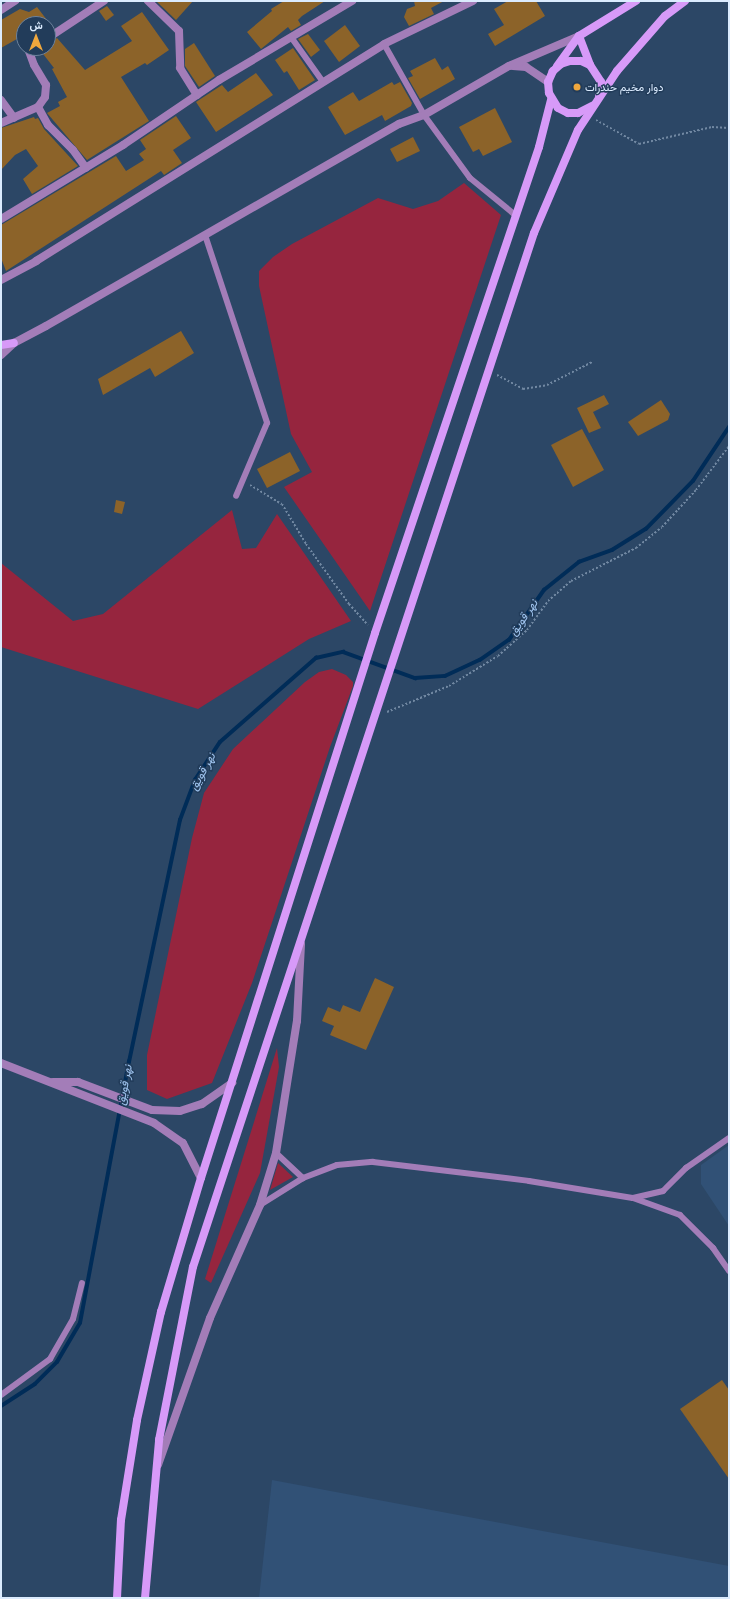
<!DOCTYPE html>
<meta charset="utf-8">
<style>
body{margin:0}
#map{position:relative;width:730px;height:1599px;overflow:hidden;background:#2c4766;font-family:"Times New Roman",Vazirmatn,serif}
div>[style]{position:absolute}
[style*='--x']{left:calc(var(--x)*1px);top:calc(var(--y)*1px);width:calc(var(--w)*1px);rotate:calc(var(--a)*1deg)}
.built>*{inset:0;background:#315176}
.green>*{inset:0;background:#96253e}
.stream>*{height:3.5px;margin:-1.75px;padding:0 1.75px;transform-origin:1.75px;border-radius:1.75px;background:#002c58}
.building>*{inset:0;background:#8c6329}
.path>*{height:2px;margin-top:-1px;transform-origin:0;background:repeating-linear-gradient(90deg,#7188a2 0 2px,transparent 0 4px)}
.lane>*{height:6px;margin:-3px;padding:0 3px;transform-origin:3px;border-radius:3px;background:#a37db8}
.street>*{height:8px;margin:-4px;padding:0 4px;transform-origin:4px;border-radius:4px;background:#a37db8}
.secondary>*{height:8px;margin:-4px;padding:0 4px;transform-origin:4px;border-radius:4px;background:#d79af8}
.dots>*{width:11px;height:11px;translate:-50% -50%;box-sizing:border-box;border:2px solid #223c5a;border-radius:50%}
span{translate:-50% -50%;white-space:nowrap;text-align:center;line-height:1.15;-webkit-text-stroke:3px #223c5a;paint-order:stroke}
.poi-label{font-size:11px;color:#dbebfe}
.left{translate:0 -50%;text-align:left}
.water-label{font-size:12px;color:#a0c5f0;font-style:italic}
.frame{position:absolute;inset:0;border:2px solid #dbebfe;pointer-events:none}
.north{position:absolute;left:16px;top:16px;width:40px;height:40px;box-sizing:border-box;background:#223c5a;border:1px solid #6c829c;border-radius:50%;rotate:0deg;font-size:11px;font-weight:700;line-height:16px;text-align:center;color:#dbebfe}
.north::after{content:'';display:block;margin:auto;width:14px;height:18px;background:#efa73d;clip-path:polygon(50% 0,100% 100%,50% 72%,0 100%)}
</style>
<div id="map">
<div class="built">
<i style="clip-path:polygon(729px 1145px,729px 1226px,701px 1184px,701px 1165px)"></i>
<i style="clip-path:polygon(272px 1480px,729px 1566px,729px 1598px,259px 1598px)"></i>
</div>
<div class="green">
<i style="clip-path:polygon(464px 183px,501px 215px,370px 611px,284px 487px,312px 472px,291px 434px,259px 286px,259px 271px,273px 257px,292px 244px,378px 198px,413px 209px,438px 201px)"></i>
<i style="clip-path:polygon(232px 510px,242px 549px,256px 548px,277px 514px,351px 621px,309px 639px,198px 709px,1px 647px,1px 563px,73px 621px,103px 614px)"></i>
<i style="clip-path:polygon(332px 669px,346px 675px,353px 682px,353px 686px,330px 747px,252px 983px,212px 1083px,167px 1099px,147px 1090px,147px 1055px,192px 838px,204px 793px,233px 749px,305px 682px,319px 672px)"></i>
<i style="clip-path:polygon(277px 1048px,279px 1067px,260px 1173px,211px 1283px,205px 1279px)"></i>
<i style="clip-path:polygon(278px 1163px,293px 1177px,270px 1190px)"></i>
</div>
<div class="stream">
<i style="--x:1;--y:1406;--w:40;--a:-32.9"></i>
<i style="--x:35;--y:1384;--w:31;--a:-45"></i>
<i style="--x:57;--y:1362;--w:45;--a:-59.5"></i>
<i style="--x:80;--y:1323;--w:266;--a:-79.4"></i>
<i style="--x:129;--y:1062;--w:247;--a:-78.1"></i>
<i style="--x:180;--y:820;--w:43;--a:-69.4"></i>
<i style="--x:195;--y:780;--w:45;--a:-56.7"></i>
<i style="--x:220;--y:742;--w:128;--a:-41.2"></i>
<i style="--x:316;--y:658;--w:28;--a:-13"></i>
<i style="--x:343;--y:652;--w:77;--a:19.9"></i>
<i style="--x:415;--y:678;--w:30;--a:-4"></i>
<i style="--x:445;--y:676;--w:38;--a:-25"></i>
<i style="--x:480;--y:660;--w:35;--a:-35"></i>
<i style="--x:509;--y:640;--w:61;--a:-55"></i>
<i style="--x:544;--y:590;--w:45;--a:-38.7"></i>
<i style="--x:579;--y:562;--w:35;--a:-20"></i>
<i style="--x:612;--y:550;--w:40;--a:-32"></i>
<i style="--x:646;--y:529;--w:67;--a:-45.6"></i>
<i style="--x:693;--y:481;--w:65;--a:-56.3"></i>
</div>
<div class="building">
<i style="clip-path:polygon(156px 1px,193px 1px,176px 20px)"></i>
<i style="clip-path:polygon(284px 1px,325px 1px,302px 16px,298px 20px,301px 25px,291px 31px,288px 27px,261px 49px,247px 32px,272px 11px,271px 9px)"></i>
<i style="clip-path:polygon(414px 1px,444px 1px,431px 8px,434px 14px,409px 26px,404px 17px,407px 9px,415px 6px)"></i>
<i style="clip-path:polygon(508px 1px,536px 1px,545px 16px,495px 46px,488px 34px,504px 25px,494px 9px)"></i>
<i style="clip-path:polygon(107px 6px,114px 15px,106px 21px,99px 11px)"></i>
<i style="clip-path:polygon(37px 7px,50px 24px,24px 24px,24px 35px,1px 48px,1px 20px,20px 9px,29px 12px)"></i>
<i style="clip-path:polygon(142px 12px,169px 50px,147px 65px,145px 63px,121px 77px,149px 121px,87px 160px,47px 113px,60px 106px,58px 102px,67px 97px,52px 69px,54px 68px,40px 50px,48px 48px,48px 44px,57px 38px,85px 70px,132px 41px,121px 26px)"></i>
<i style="clip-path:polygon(345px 25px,360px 46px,339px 62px,324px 41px)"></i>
<i style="clip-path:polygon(308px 34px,320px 50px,311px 57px,298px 39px)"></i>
<i style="clip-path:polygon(194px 43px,215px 76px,199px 87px,185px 66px,185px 49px)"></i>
<i style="clip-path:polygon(293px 48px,315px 80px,299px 90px,287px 71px,284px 73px,275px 60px)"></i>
<i style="clip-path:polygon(435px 58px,442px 70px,448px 66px,455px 79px,420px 99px,408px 78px,413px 76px,410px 71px)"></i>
<i style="clip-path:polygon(256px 73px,273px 95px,216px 132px,196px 102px,222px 85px,228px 92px)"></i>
<i style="clip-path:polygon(392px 82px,394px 85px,400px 82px,412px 103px,411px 106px,385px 121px,382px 115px,345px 135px,328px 107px,353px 92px,359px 101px)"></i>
<i style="clip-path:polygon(495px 108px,512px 142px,483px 156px,479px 149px,473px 152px,459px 127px)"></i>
<i style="clip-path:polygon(176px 116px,191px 138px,173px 150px,182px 163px,164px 175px,161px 171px,6px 271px,1px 258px,1px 225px,116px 156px,126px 171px,144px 160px,139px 154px,146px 149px,140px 140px)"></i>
<i style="clip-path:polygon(34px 117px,35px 119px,38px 118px,44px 129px,78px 166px,32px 194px,23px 179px,38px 166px,26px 149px,15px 155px,1px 170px,1px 128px)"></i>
<i style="clip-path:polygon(413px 137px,420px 151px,397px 162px,390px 149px)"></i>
<i style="clip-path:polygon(181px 331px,194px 353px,155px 377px,150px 368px,103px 395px,98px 379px)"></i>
<i style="clip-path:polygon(604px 395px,609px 404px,593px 412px,601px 428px,589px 433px,577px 408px)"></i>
<i style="clip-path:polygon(661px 400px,670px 414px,668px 420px,638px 436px,628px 422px)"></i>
<i style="clip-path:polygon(582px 429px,604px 470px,573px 487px,551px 445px)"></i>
<i style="clip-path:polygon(290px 452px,300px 471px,267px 488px,257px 469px)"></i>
<i style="clip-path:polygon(116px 500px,125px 502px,122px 514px,114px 512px)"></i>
<i style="clip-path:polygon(375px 978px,394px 987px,366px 1050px,330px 1035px,334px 1026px,322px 1021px,328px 1007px,340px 1012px,343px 1005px,360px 1012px)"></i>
<i style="clip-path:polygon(722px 1380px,729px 1390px,729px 1479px,680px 1409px)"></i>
</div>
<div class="path">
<i style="--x:596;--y:120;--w:49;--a:29.2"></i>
<i style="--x:639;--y:144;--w:75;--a:-13.1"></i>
<i style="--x:712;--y:127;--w:17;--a:3"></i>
<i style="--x:497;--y:375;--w:30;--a:28"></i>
<i style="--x:523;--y:389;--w:24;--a:-9"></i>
<i style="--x:547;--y:385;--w:51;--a:-27.1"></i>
<i style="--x:250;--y:485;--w:37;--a:31"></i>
<i style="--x:282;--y:504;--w:47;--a:59"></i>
<i style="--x:306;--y:544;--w:74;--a:54.4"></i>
<i style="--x:349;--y:604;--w:28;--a:48"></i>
<i style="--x:387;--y:712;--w:67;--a:-22.8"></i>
<i style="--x:449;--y:686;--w:57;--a:-31.5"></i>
<i style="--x:498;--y:656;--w:39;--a:-42"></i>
<i style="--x:527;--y:630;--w:36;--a:-54"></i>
<i style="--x:548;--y:601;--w:30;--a:-41"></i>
<i style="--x:571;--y:581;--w:73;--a:-26.9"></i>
<i style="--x:636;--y:548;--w:33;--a:-39"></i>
<i style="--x:662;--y:527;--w:50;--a:-47.4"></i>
<i style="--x:696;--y:490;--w:55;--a:-53.1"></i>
</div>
<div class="lane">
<i style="--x:291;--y:37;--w:55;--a:54.6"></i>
<i style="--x:384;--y:44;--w:81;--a:60.6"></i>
<i style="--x:424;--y:115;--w:78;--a:53.9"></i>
<i style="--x:470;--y:178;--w:57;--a:39.3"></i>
<i style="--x:205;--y:235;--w:198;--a:71.7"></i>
<i style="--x:267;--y:423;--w:79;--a:113"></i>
<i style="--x:276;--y:1153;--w:37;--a:43"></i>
<i style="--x:633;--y:1198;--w:31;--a:-13"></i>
<i style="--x:663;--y:1191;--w:33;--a:-45"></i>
<i style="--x:686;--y:1168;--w:52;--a:-34.9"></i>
<i style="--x:260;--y:1205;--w:51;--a:-32.1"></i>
<i style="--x:303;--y:1178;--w:36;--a:-21"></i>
<i style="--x:337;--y:1165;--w:36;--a:-5"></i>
<i style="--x:373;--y:1162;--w:157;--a:6.9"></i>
<i style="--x:529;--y:1181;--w:105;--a:9.3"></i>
<i style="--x:633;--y:1198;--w:50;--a:19.9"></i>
<i style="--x:680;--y:1215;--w:47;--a:45"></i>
<i style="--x:713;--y:1248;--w:28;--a:55"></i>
<i style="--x:1;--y:1395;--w:61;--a:-36.3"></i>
<i style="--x:50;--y:1359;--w:46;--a:-60.1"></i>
<i style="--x:73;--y:1319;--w:37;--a:-76"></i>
</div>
<div class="street">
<i style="--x:148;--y:1;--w:43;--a:44.1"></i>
<i style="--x:179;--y:31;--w:37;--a:88"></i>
<i style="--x:180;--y:68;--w:32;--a:58"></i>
<i style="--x:1;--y:10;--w:17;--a:-33"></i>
<i style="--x:48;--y:38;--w:67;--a:-33.5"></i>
<i style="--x:513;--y:66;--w:13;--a:4"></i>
<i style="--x:526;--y:67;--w:27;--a:34"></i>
<i style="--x:1;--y:100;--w:22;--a:54"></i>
<i style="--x:38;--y:107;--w:21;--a:61"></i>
<i style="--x:48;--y:125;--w:35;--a:45"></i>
<i style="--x:73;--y:150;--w:22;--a:54"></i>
<i style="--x:1;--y:123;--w:40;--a:-23.4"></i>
<i style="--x:38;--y:107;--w:12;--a:-55"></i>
<i style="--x:45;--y:97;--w:12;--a:-85"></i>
<i style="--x:46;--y:85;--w:23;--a:-121"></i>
<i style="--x:34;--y:65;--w:15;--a:-110"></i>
<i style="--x:29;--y:51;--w:5;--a:-37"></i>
<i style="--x:1;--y:219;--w:143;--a:-31.2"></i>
<i style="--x:123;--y:145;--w:116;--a:-34.1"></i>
<i style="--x:219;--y:80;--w:155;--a:-30.7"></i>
<i style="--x:1;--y:280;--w:40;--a:-28"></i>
<i style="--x:36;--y:261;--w:410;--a:-31.9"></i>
<i style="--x:384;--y:44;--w:99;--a:-25.8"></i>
<i style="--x:1;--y:355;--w:18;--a:-43"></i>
<i style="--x:14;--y:343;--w:36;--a:-28"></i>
<i style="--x:46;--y:326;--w:407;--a:-29.8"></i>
<i style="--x:399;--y:124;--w:27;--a:-20"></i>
<i style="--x:424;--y:115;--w:98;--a:-30"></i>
<i style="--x:509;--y:66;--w:76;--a:-23.2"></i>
<i style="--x:1;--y:1063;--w:164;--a:21.4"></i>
<i style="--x:154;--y:1123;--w:35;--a:35"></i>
<i style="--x:183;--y:1143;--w:39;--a:63"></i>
<i style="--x:53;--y:1082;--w:25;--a:0"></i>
<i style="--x:78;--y:1082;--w:79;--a:20.7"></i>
<i style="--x:152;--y:1110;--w:28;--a:2"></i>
<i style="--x:180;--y:1111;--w:23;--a:-18"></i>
<i style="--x:202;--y:1104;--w:37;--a:-35"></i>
<i style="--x:158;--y:1465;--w:156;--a:-70.5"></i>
<i style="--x:210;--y:1318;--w:124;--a:-66.1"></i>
<i style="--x:260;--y:1205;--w:54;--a:-72.9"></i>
<i style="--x:276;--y:1153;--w:134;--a:-81"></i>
<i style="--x:297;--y:1021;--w:77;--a:-87"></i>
</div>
<div class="secondary">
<i style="--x:579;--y:36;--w:31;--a:69"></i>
<i style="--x:590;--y:65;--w:20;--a:57"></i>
<i style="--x:601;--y:82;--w:13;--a:99"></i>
<i style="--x:590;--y:65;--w:10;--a:-156"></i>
<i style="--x:581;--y:61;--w:11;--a:180"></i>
<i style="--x:570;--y:61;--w:9;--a:162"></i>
<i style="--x:561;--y:64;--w:11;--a:139"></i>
<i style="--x:553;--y:71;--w:12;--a:114"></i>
<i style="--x:548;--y:82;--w:11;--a:85"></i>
<i style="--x:549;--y:93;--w:17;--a:59"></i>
<i style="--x:558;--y:108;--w:11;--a:27"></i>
<i style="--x:568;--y:113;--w:10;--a:0"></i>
<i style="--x:578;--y:113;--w:16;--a:-27"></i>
<i style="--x:557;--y:66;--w:37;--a:-54"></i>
<i style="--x:579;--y:36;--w:67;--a:-31.6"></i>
<i style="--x:1;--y:345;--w:13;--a:-9"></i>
<i style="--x:117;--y:1598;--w:78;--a:-87.1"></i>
<i style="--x:121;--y:1520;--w:101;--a:-80.9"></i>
<i style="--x:137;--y:1420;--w:111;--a:-77.5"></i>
<i style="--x:161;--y:1312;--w:140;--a:-73.4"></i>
<i style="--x:201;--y:1178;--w:572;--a:-72.29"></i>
<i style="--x:375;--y:633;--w:513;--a:-71.35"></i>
<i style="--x:539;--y:147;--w:49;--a:-75.7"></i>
<i style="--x:145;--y:1598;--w:159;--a:-84.9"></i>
<i style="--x:159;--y:1440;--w:176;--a:-78.9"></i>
<i style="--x:193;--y:1267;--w:1089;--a:-71.75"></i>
<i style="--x:534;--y:233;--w:112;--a:-66.9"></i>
<i style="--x:578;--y:130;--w:71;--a:-56.5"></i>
<i style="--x:617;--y:71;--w:73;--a:-48.9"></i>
<i style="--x:665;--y:16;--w:25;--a:-37"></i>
</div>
<div class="dots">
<i style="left:577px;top:87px;background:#efa73d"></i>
</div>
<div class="poi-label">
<span class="left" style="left:585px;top:87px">دوار مخيم حندرات</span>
</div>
<div class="water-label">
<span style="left:524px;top:618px;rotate:-55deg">نهر قويق</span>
<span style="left:203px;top:772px;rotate:-61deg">نهر قويق</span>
<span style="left:125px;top:1085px;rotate:-79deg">نهر قويق</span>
</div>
<div class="frame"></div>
<div class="north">ش</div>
</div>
